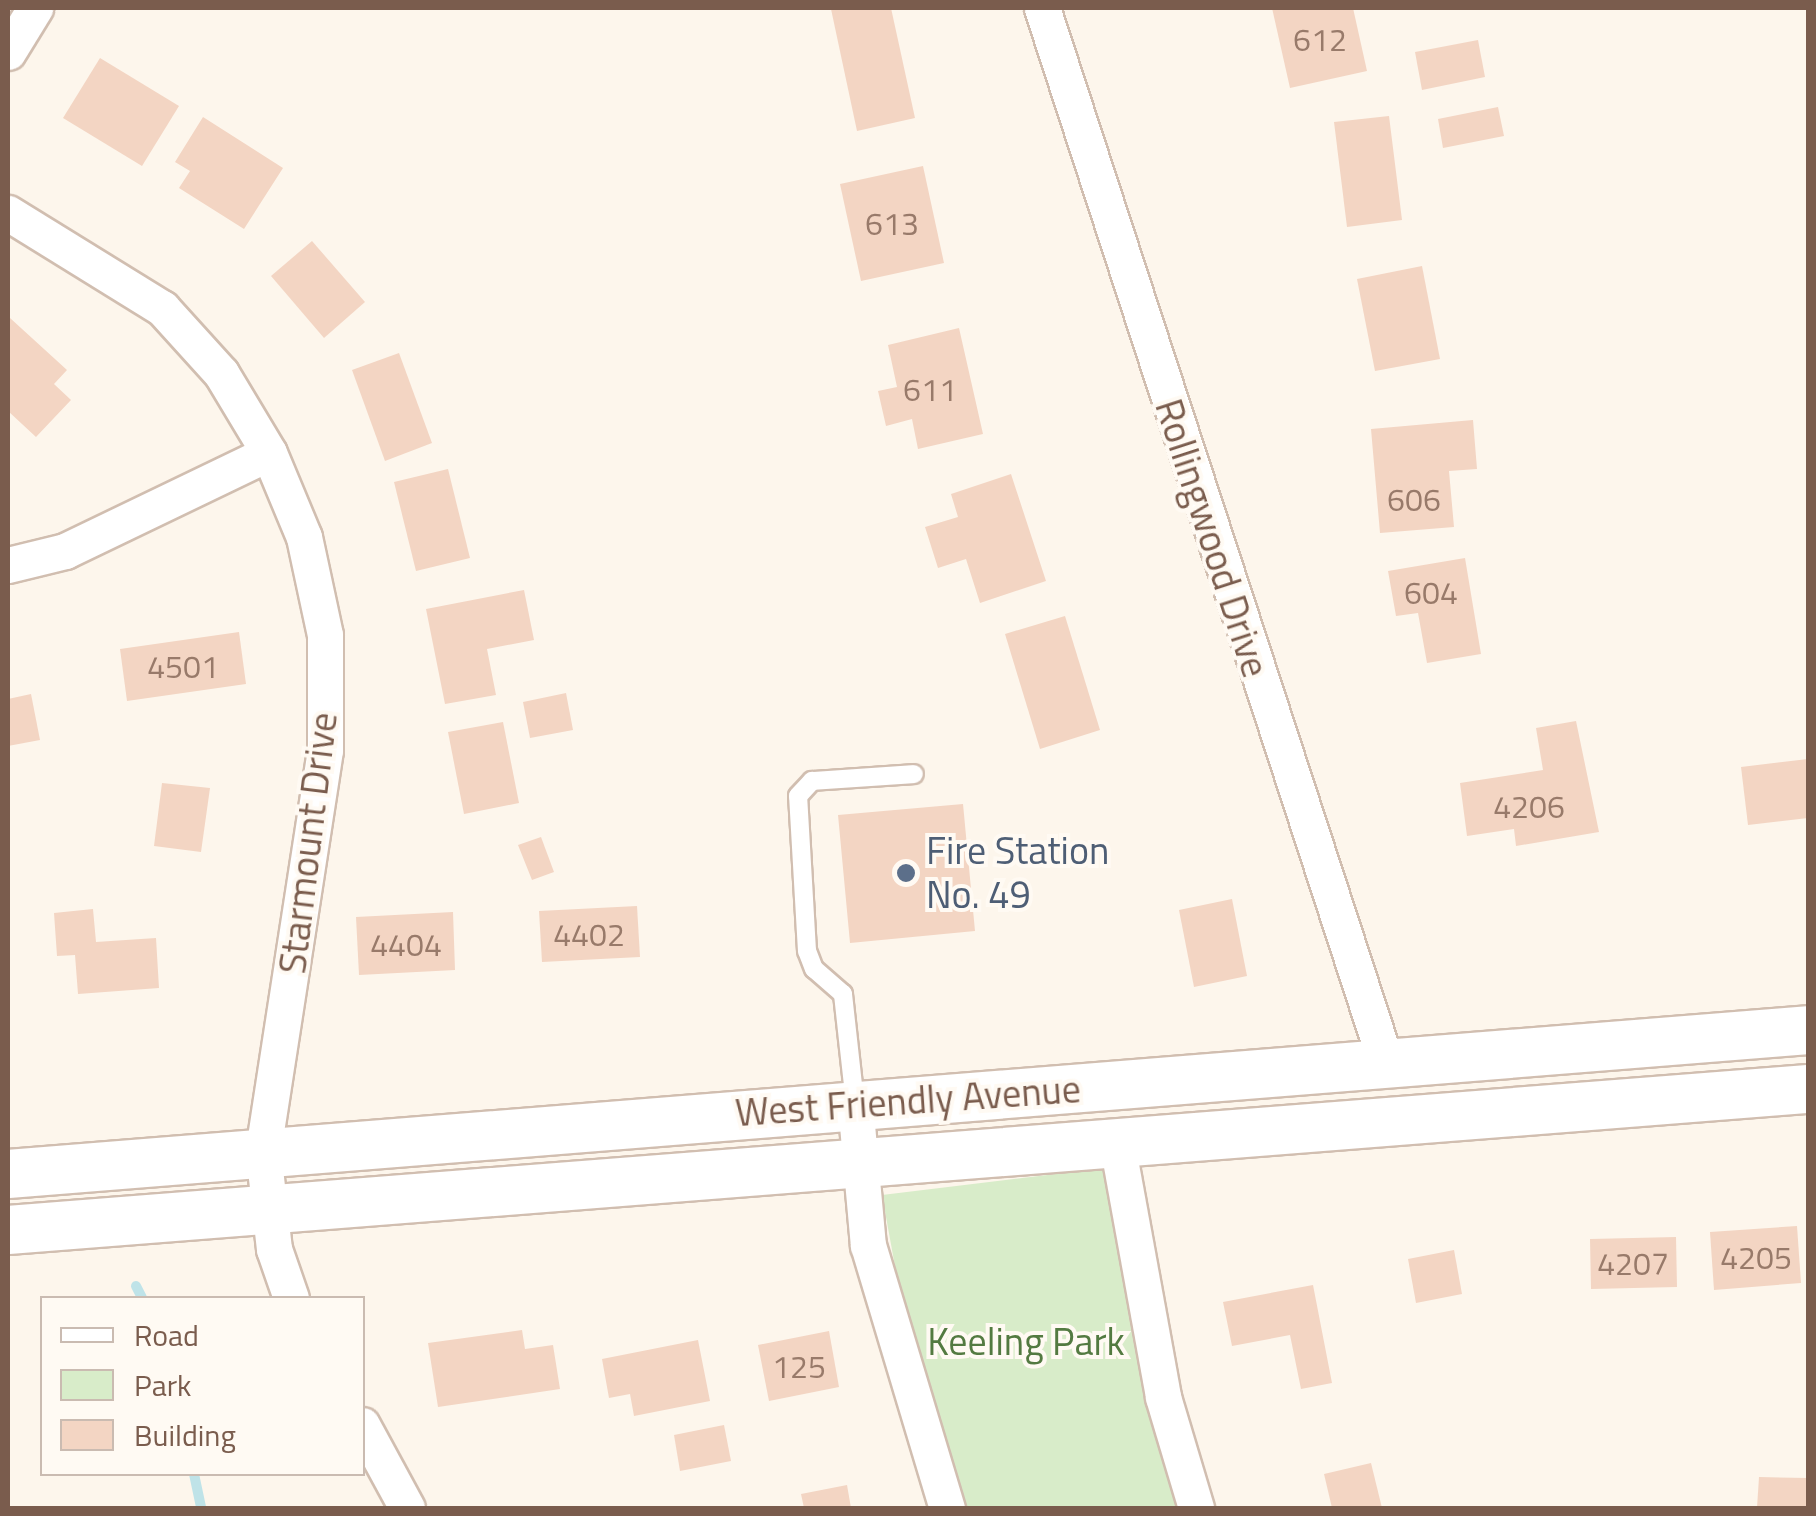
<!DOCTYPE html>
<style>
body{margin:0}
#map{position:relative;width:1816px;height:1516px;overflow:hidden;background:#fdf6ec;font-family:"Titillium Web",sans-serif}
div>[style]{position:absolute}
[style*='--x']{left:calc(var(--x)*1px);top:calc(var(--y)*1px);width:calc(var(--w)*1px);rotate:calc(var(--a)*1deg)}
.green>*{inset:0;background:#d8ecc9}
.stream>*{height:10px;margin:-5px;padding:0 5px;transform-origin:5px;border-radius:5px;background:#bfe3e8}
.building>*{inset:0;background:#f3d5c3}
.roads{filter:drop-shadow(2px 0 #d1beb0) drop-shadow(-2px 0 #d1beb0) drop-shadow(0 2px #d1beb0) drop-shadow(0 -2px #d1beb0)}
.service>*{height:18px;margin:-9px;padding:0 9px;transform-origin:9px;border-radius:9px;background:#fff}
.minor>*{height:35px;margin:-17.5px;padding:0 17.5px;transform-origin:17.5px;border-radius:17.5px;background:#fff}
.secondary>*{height:48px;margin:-24px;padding:0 24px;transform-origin:24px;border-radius:24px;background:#fff}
.dots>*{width:28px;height:28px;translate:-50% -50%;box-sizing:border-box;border:5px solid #fffaf3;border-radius:50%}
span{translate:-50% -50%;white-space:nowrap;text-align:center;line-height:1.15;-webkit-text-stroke:8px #fffaf3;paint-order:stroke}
.number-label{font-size:32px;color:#987a6a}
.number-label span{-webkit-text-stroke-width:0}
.street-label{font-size:38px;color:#7a5c4d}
.service-label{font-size:38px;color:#4e5e75}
.left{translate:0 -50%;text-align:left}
.park-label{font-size:38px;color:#537a41}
.frame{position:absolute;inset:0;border:10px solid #7a5c4d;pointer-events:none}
.legend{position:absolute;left:40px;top:1296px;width:325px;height:180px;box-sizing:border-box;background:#fffaf3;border:2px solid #cabbb1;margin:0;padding:12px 18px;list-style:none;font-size:30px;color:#7a5c4d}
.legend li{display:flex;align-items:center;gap:20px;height:50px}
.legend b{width:50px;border:2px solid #cabbb1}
</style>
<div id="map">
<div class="green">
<i style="clip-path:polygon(1106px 1168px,1184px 1508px,961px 1508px,913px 1365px,882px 1195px)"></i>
</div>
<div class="stream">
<i style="--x:136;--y:1286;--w:13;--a:63"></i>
<i style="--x:194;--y:1474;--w:35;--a:78"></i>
</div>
<div class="building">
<i style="clip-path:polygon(891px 8px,915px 118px,857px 131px,831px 9px)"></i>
<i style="clip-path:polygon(1272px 8px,1353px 8px,1367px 71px,1290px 88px)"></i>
<i style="clip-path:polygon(1478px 40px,1485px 77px,1422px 90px,1415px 52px)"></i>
<i style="clip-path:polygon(100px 58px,179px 106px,142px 166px,63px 118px)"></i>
<i style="clip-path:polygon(1498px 107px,1504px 136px,1443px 148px,1438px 119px)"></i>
<i style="clip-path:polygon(1389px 116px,1402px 220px,1347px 227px,1334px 122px)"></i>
<i style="clip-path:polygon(203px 117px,283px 168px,244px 229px,179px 188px,190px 171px,175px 162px)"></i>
<i style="clip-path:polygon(923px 166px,944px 263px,861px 281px,840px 184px)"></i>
<i style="clip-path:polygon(312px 241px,365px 302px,324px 338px,271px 276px)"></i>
<i style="clip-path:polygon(1422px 266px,1440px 359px,1375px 371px,1357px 279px)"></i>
<i style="clip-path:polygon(10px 318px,67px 370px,54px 384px,71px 400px,36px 437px,8px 411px)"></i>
<i style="clip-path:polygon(959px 328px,983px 434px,918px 449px,912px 419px,886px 426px,878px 391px,897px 387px,888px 345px)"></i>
<i style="clip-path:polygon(399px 353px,432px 443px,385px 461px,352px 370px)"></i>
<i style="clip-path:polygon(1473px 420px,1477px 469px,1449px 471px,1454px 527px,1380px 533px,1371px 429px)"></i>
<i style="clip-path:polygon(448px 469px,470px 558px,416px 571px,394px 482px)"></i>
<i style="clip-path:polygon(1011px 474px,1046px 581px,980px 603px,966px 559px,938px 568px,925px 527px,958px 517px,951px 494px)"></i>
<i style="clip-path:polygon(1465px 558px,1481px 654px,1427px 663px,1418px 613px,1396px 616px,1388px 571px)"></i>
<i style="clip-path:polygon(524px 590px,534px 640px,487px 649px,496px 695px,445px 704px,426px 609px)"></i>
<i style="clip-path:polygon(1065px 616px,1100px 730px,1040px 749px,1005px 634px)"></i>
<i style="clip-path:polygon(239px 632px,246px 684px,127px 701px,120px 649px)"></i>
<i style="clip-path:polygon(566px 693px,573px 730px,530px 738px,523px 702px)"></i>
<i style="clip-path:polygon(31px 694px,40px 740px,8px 746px,8px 699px)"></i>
<i style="clip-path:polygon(1576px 721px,1599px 832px,1516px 846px,1514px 829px,1467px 836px,1460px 783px,1543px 770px,1536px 728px)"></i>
<i style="clip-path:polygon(503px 722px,519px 803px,464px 814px,448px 732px)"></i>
<i style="clip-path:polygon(1808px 759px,1808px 818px,1748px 825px,1741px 767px)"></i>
<i style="clip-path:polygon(162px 783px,210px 788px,201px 852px,154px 846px)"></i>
<i style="clip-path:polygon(963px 804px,975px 931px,850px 943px,838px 815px)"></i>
<i style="clip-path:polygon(541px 837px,554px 872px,532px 880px,518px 845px)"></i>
<i style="clip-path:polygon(1232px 899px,1247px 976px,1194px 987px,1179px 910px)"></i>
<i style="clip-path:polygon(637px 906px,640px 957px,542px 962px,539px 911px)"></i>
<i style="clip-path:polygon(93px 909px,96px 942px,156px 938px,159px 988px,78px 994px,75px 955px,57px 956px,54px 913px)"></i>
<i style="clip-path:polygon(453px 912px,455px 970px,359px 975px,356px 917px)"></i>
<i style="clip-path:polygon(1797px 1226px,1801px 1283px,1714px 1290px,1710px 1232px)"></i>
<i style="clip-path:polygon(1676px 1237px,1677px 1287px,1591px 1289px,1590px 1239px)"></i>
<i style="clip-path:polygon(1454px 1250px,1462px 1294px,1416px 1303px,1408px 1259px)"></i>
<i style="clip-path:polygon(1313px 1285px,1332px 1383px,1301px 1389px,1290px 1335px,1232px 1346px,1223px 1302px)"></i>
<i style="clip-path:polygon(522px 1330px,525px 1349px,553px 1345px,560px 1389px,438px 1407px,428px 1343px)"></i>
<i style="clip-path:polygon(829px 1331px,839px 1387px,769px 1401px,758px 1345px)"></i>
<i style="clip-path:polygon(698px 1340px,710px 1401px,634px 1416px,630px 1394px,609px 1398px,602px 1359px)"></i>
<i style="clip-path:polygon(724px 1425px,731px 1461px,680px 1471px,674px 1435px)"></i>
<i style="clip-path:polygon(1371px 1463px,1382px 1508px,1332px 1508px,1324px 1474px)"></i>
<i style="clip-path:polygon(1759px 1477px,1808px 1478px,1808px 1508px,1757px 1508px)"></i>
<i style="clip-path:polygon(847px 1485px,851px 1508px,804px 1508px,801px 1494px)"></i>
</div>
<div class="roads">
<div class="service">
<i style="--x:855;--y:1103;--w:110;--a:-96.3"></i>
<i style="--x:843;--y:994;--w:38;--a:-139"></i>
<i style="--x:814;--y:969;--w:19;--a:-111"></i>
<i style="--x:807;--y:951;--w:155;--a:-93.3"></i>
<i style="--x:798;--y:796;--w:21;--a:-47"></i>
<i style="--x:812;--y:781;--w:102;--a:-3.9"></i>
</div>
<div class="minor">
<i style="--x:1042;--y:8;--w:1113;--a:71.94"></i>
<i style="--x:8;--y:52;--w:52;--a:-58.5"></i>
<i style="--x:8;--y:213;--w:181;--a:31.7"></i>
<i style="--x:162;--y:308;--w:88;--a:47.8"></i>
<i style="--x:221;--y:373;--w:93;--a:59"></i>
<i style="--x:269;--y:453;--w:91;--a:67.4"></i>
<i style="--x:304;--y:537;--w:100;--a:77.9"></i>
<i style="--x:325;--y:635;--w:115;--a:90"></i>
<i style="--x:325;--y:750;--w:406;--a:98.8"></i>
<i style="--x:263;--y:1151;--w:99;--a:83.6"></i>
<i style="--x:274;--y:1249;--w:52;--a:70.9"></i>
<i style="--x:8;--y:565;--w:59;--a:-13.8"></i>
<i style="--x:65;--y:551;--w:226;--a:-25.7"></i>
<i style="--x:855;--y:1103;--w:143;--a:84.8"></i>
<i style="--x:868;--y:1245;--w:275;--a:73.3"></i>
<i style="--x:1117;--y:1143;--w:258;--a:79.7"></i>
<i style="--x:1163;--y:1397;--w:116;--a:73.4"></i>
<i style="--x:362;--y:1425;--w:94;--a:61.5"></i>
</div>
<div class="secondary">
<i style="--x:8;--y:1174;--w:1806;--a:-4.57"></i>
<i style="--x:8;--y:1230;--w:1806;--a:-4.48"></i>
</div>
</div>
<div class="dots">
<i style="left:906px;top:873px;background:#5c6f8a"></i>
</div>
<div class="number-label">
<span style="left:1320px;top:39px">612</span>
<span style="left:892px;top:223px">613</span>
<span style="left:930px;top:389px">611</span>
<span style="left:1414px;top:499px">606</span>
<span style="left:1431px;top:592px">604</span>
<span style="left:183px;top:666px">4501</span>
<span style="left:1529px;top:806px">4206</span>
<span style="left:589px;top:934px">4402</span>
<span style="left:406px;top:944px">4404</span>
<span style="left:1756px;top:1257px">4205</span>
<span style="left:1633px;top:1263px">4207</span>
<span style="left:799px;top:1366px">125</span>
</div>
<div class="street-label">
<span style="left:1212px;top:538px;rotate:72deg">Rollingwood Drive</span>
<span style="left:308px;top:843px;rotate:-83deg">Starmount Drive</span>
<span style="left:908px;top:1101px;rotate:-4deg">West Friendly Avenue</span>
</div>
<div class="service-label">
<span class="left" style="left:926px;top:873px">Fire Station<br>No. 49</span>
</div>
<div class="park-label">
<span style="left:1026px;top:1342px">Keeling Park</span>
</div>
<div class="frame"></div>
<ul class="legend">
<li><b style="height:12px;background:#fff"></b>Road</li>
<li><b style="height:28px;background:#d8ecc9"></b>Park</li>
<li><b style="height:28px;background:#f3d5c3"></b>Building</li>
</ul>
</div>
